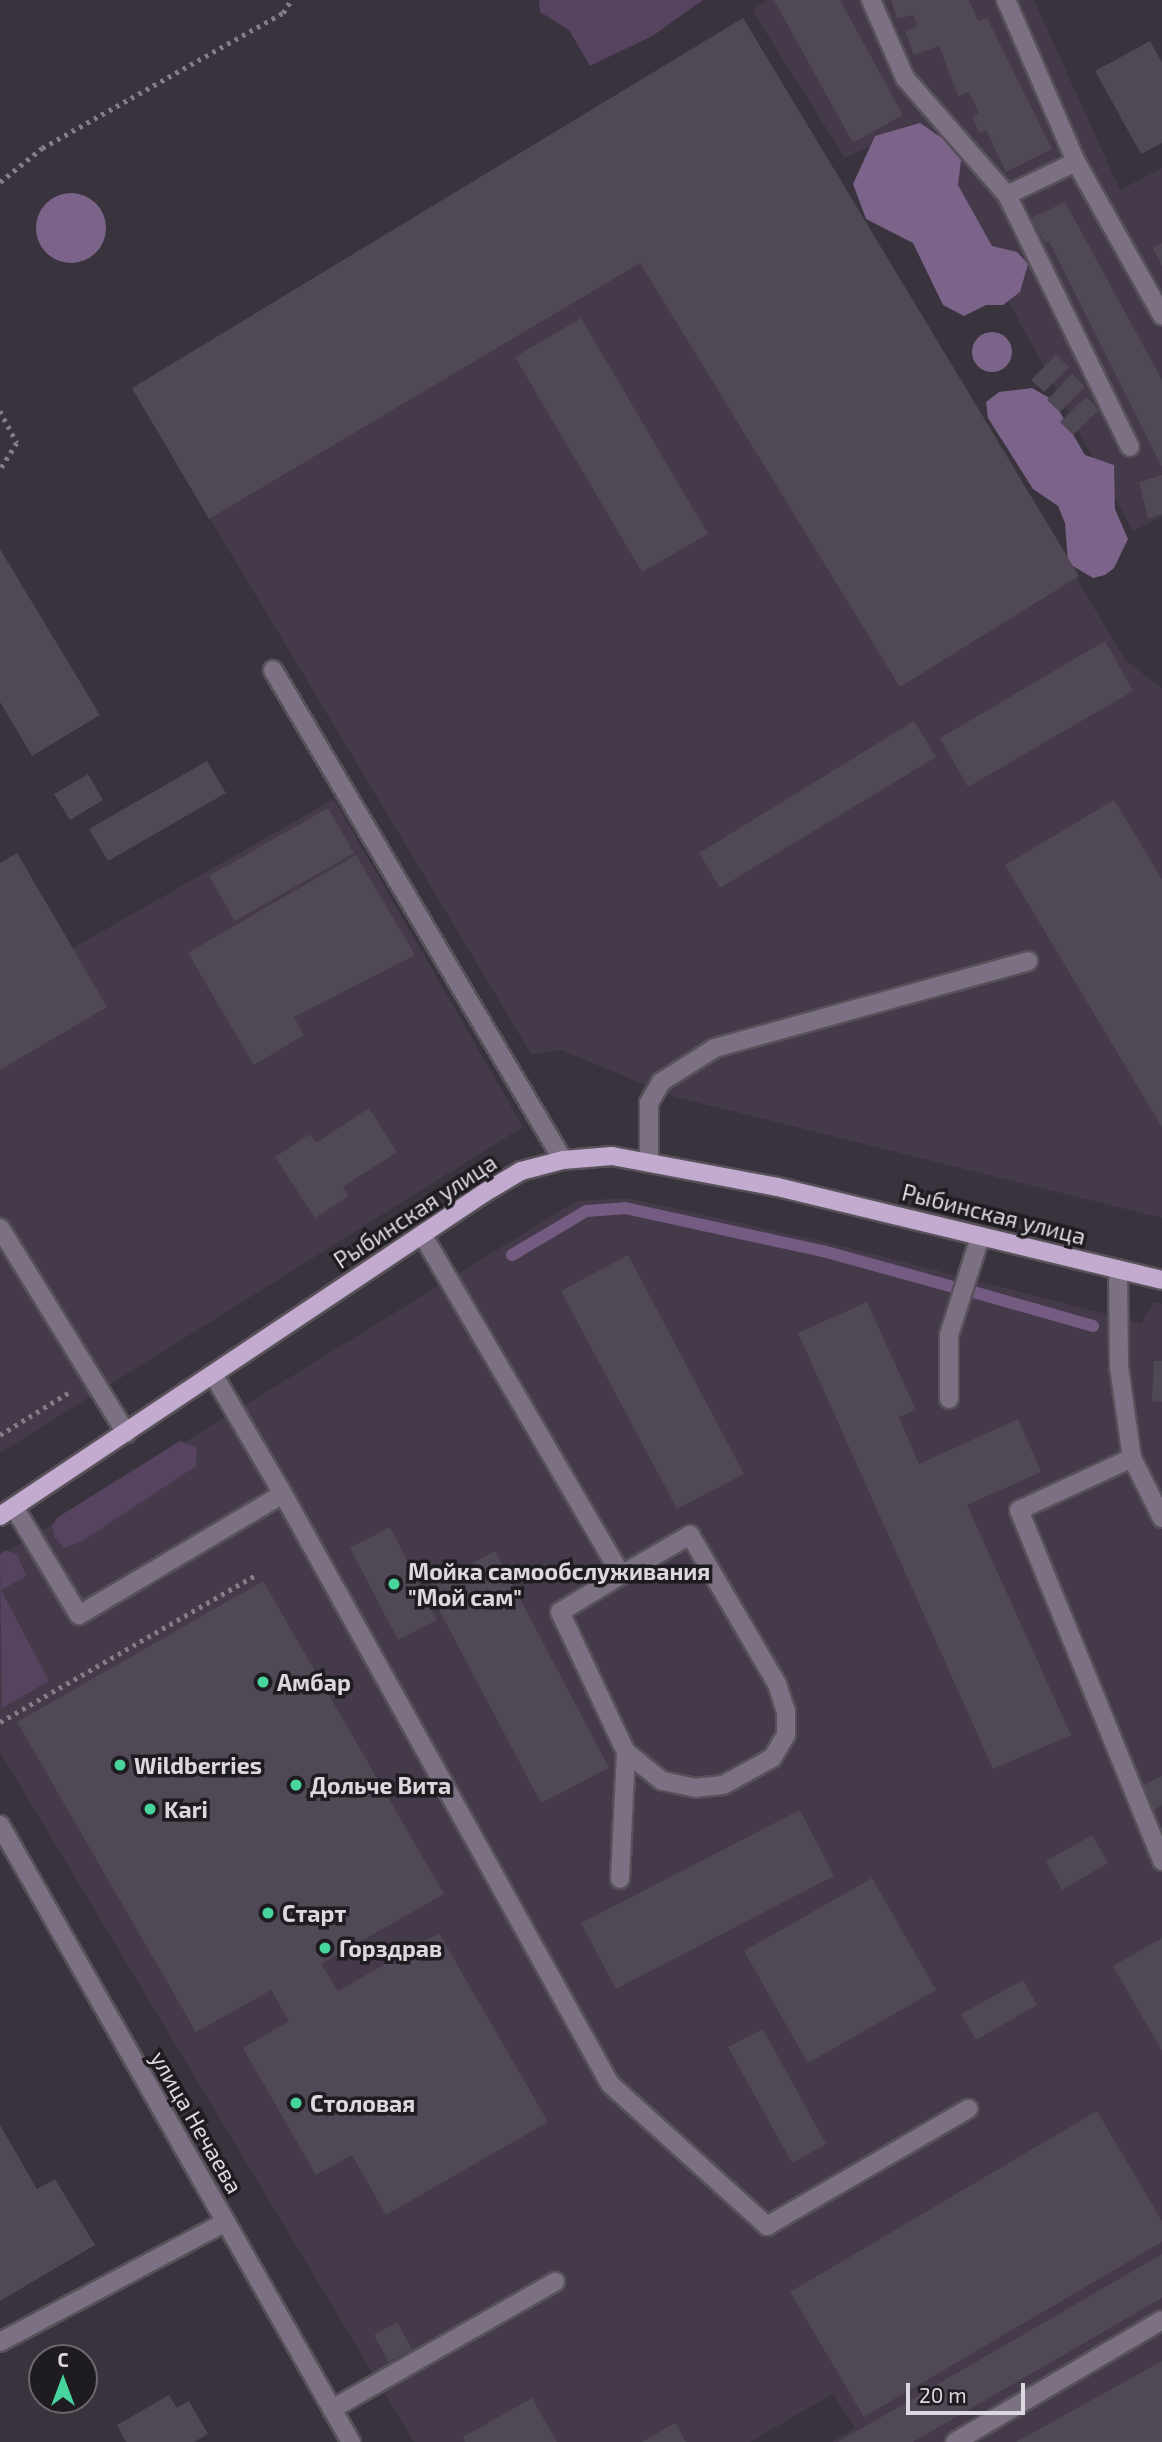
<!DOCTYPE html>
<meta charset="utf-8">
<style>
body{margin:0}
#map{position:relative;width:1162px;height:2442px;overflow:hidden;background:#39333d;font-family:"Exo 2",sans-serif}
div>[style]{position:absolute}
[style*='--x']{left:calc(var(--x)*1px);top:calc(var(--y)*1px);width:calc(var(--w)*1px);rotate:calc(var(--a)*1deg)}
.built>*{inset:0;background:#443a4a}
.green>*{inset:0;background:#55435f}
.forest>*{inset:0;background:#7c6389}
.round{border-radius:50%}
.stream>*{height:12px;margin:-6px;padding:0 6px;transform-origin:6px;border-radius:6px;background:#745b81}
.building>*{inset:0;background:#504854}
.path>*{height:4.5px;margin-top:-2.25px;transform-origin:0;background:repeating-linear-gradient(90deg,#837d86 0 3.5px,transparent 0 8.5px)}
.roads{filter:drop-shadow(2px 0 #57515a) drop-shadow(-2px 0 #57515a) drop-shadow(0 2px #57515a) drop-shadow(0 -2px #57515a)}
.minor>*{height:18px;margin:-9px;padding:0 9px;transform-origin:9px;border-radius:9px;background:#7c7182}
.major>*{height:18px;margin:-9px;padding:0 9px;transform-origin:9px;border-radius:9px;background:#c2abce}
.dots>*{width:19px;height:19px;translate:-50% -50%;box-sizing:border-box;border:4px solid #1f1c21;border-radius:50%}
span{translate:-50% -50%;white-space:nowrap;text-align:center;line-height:1.15;-webkit-text-stroke:7px #1f1c21;paint-order:stroke}
.street-label{font-size:23px;color:#ddd8df}
.poi-label{font-size:23px;color:#ddd8df;font-weight:700}
.left{translate:0 -50%;text-align:left}
.north{position:absolute;left:28px;top:2344px;width:70px;height:70px;box-sizing:border-box;background:#1f1c21;border:2px solid #6b676d;border-radius:50%;rotate:0deg;font-size:19px;font-weight:700;line-height:28px;text-align:center;color:#ddd8df}
.north::after{content:'';display:block;margin:auto;width:24px;height:32px;background:#47d49d;clip-path:polygon(50% 0,100% 100%,50% 72%,0 100%)}
.scale{position:absolute;left:906px;top:2383px;width:119px;height:32px;box-sizing:border-box;border:4px solid #ddd8df;border-top:0;padding-left:9px;font-size:21px;line-height:24px;white-space:nowrap;color:#ddd8df;-webkit-text-stroke:5px #1f1c21;paint-order:stroke}
</style>
<div id="map">
<div class="built">
<i style="clip-path:polygon(768px 0,1034px 0,1120px 190px,1162px 168px,1162px 517px,1133px 531px,913px 126px,845px 158px,752px 10px)"></i>
<i style="clip-path:polygon(743px 18px,1125px 660px,1162px 688px,1162px 1218px,675px 1097px,561px 1050px,531px 1054px,132px 389px)"></i>
<i style="clip-path:polygon(334px 799px,523px 1127px,0 1453px,0 863px,17px 853px,73px 948px)"></i>
<i style="clip-path:polygon(628px 1198px,830px 1243px,1141px 1323px,1154px 1302px,1162px 1304px,1162px 2442px,832px 2442px,855px 2428px,833px 2394px,750px 2442px,414px 2442px,0 1752px,0 1556px,576px 1201px)"></i>
</div>
<div class="green">
<i style="clip-path:polygon(539px 0,703px 0,654px 35px,590px 66px,569px 30px,540px 12px)"></i>
<i style="clip-path:polygon(180px 1441px,197px 1447px,196px 1466px,81px 1542px,64px 1548px,55px 1538px,52px 1525px,58px 1517px)"></i>
<i style="clip-path:polygon(5px 1550px,17px 1554px,26px 1576px,1px 1590px,49px 1681px,2px 1708px,0 1554px)"></i>
</div>
<div class="forest">
<i style="clip-path:polygon(920px 123px,962px 152px,958px 185px,992px 246px,1017px 252px,1028px 264px,1020px 292px,1003px 305px,986px 305px,964px 316px,943px 305px,913px 243px,866px 219px,853px 184px,875px 136px)"></i>
<i class="round" style="left:36px;top:193px;width:70px;height:70px"></i>
<i class="round" style="left:972px;top:332px;width:40px;height:40px"></i>
<i style="clip-path:polygon(1032px 388px,1053px 400px,1085px 455px,1114px 465px,1115px 509px,1128px 539px,1114px 568px,1105px 575px,1093px 578px,1068px 563px,1065px 523px,1058px 506px,1033px 489px,988px 418px,986px 402px,999px 392px)"></i>
</div>
<div class="stream">
<i style="--x:512;--y:1255;--w:86;--a:-30.7"></i>
<i style="--x:586;--y:1211;--w:39;--a:-4"></i>
<i style="--x:625;--y:1208;--w:203;--a:12.3"></i>
<i style="--x:823;--y:1251;--w:139;--a:15.4"></i>
<i style="--x:970;--y:1291;--w:128;--a:15.9"></i>
</div>
<div class="building">
<i style="clip-path:polygon(774px 0,840px 0,903px 115px,853px 143px)"></i>
<i style="clip-path:polygon(891px 0,969px 0,978px 21px,987px 18px,1052px 149px,1006px 172px,986px 130px,979px 133px,972px 117px,979px 113px,969px 92px,958px 96px,939px 46px,914px 55px,905px 31px,918px 26px,913px 15px,897px 19px)"></i>
<i style="clip-path:polygon(743px 18px,1079px 576px,900px 687px,640px 263px,209px 519px,132px 388px)"></i>
<i style="clip-path:polygon(1150px 41px,1162px 62px,1162px 143px,1141px 154px,1095px 71px)"></i>
<i style="clip-path:polygon(1065px 202px,1162px 380px,1162px 467px,1049px 241px,1045px 243px,1031px 218px)"></i>
<i style="clip-path:polygon(1162px 243px,1162px 266px,1153px 248px)"></i>
<i style="clip-path:polygon(581px 318px,708px 534px,642px 572px,515px 357px)"></i>
<i style="clip-path:polygon(1056px 355px,1069px 367px,1044px 392px,1031px 380px)"></i>
<i style="clip-path:polygon(1072px 374px,1085px 387px,1060px 412px,1047px 400px)"></i>
<i style="clip-path:polygon(1086px 397px,1099px 410px,1073px 435px,1060px 422px)"></i>
<i style="clip-path:polygon(1162px 475px,1162px 514px,1148px 519px,1139px 482px)"></i>
<i style="clip-path:polygon(0 549px,100px 715px,32px 756px,0 702px)"></i>
<i style="clip-path:polygon(1105px 641px,1133px 691px,968px 787px,940px 738px)"></i>
<i style="clip-path:polygon(914px 721px,936px 757px,720px 888px,699px 853px)"></i>
<i style="clip-path:polygon(207px 761px,226px 793px,108px 861px,89px 829px)"></i>
<i style="clip-path:polygon(88px 774px,103px 800px,70px 820px,54px 794px)"></i>
<i style="clip-path:polygon(1114px 800px,1162px 879px,1162px 1127px,1005px 865px)"></i>
<i style="clip-path:polygon(328px 808px,354px 853px,235px 921px,209px 876px)"></i>
<i style="clip-path:polygon(17px 853px,107px 1007px,0 1070px,0 863px)"></i>
<i style="clip-path:polygon(356px 855px,415px 955px,294px 1017px,304px 1035px,254px 1065px,188px 953px)"></i>
<i style="clip-path:polygon(369px 1108px,397px 1152px,343px 1187px,349px 1196px,315px 1218px,275px 1157px,310px 1134px,316px 1143px)"></i>
<i style="clip-path:polygon(628px 1255px,744px 1474px,677px 1509px,561px 1291px)"></i>
<i style="clip-path:polygon(867px 1302px,916px 1410px,899px 1417px,919px 1464px,1018px 1419px,1041px 1472px,967px 1505px,1071px 1735px,993px 1769px,798px 1333px)"></i>
<i style="clip-path:polygon(1154px 1361px,1162px 1361px,1162px 1402px,1152px 1401px)"></i>
<i style="clip-path:polygon(390px 1527px,437px 1620px,398px 1640px,350px 1548px)"></i>
<i style="clip-path:polygon(495px 1551px,609px 1768px,541px 1803px,427px 1587px)"></i>
<i style="clip-path:polygon(263px 1581px,444px 1894px,321px 1964px,338px 1991px,439px 1933px,548px 2122px,386px 2215px,352px 2155px,316px 2175px,243px 2048px,289px 2021px,271px 1990px,196px 2032px,17px 1722px)"></i>
<i style="clip-path:polygon(1162px 1776px,1162px 1805px,1154px 1810px,1141px 1786px)"></i>
<i style="clip-path:polygon(800px 1810px,834px 1876px,616px 1989px,581px 1923px)"></i>
<i style="clip-path:polygon(1092px 1835px,1108px 1863px,1062px 1890px,1046px 1861px)"></i>
<i style="clip-path:polygon(872px 1878px,936px 1990px,808px 2063px,744px 1951px)"></i>
<i style="clip-path:polygon(1162px 1938px,1162px 2051px,1113px 1966px)"></i>
<i style="clip-path:polygon(1023px 1980px,1037px 2005px,976px 2040px,961px 2014px)"></i>
<i style="clip-path:polygon(763px 2029px,826px 2144px,792px 2163px,728px 2047px)"></i>
<i style="clip-path:polygon(1097px 2111px,1162px 2221px,1162px 2242px,864px 2417px,790px 2292px)"></i>
<i style="clip-path:polygon(0 2125px,37px 2189px,55px 2179px,95px 2245px,0 2301px)"></i>
<i style="clip-path:polygon(1162px 2254px,1162px 2298px,913px 2442px,838px 2442px)"></i>
<i style="clip-path:polygon(397px 2322px,412px 2349px,389px 2362px,374px 2335px)"></i>
<i style="clip-path:polygon(1162px 2361px,1162px 2442px,1016px 2442px)"></i>
<i style="clip-path:polygon(169px 2395px,177px 2408px,189px 2401px,208px 2434px,194px 2442px,126px 2442px,117px 2425px)"></i>
<i style="clip-path:polygon(532px 2398px,557px 2442px,465px 2442px,463px 2437px)"></i>
<i style="clip-path:polygon(675px 2423px,686px 2442px,642px 2442px)"></i>
</div>
<div class="path">
<i style="--x:0;--y:182;--w:54;--a:-39"></i>
<i style="--x:42;--y:148;--w:276;--a:-29.3"></i>
<i style="--x:283;--y:13;--w:15;--a:-58"></i>
<i style="--x:0;--y:411;--w:36;--a:62"></i>
<i style="--x:17;--y:443;--w:32;--a:122"></i>
<i style="--x:0;--y:1435;--w:80;--a:-31.7"></i>
<i style="--x:0;--y:1722;--w:297;--a:-29.9"></i>
</div>
<div class="roads">
<div class="minor">
<i style="--x:871;--y:0;--w:85;--a:66.4"></i>
<i style="--x:905;--y:78;--w:155;--a:48.9"></i>
<i style="--x:1007;--y:195;--w:280;--a:64"></i>
<i style="--x:1006;--y:0;--w:176;--a:66.6"></i>
<i style="--x:1076;--y:162;--w:176;--a:60.7"></i>
<i style="--x:1007;--y:195;--w:76;--a:-25.6"></i>
<i style="--x:273;--y:670;--w:569;--a:59.38"></i>
<i style="--x:649;--y:1162;--w:59;--a:-90"></i>
<i style="--x:649;--y:1103;--w:24;--a:-60"></i>
<i style="--x:661;--y:1082;--w:64;--a:-32.2"></i>
<i style="--x:715;--y:1048;--w:325;--a:-15.5"></i>
<i style="--x:0;--y:1228;--w:241;--a:58.4"></i>
<i style="--x:422;--y:1234;--w:395;--a:59.7"></i>
<i style="--x:621;--y:1575;--w:80;--a:-30.1"></i>
<i style="--x:690;--y:1535;--w:173;--a:59.7"></i>
<i style="--x:777;--y:1684;--w:28;--a:72"></i>
<i style="--x:786;--y:1711;--w:24;--a:90"></i>
<i style="--x:786;--y:1735;--w:27;--a:121"></i>
<i style="--x:772;--y:1758;--w:56;--a:151.1"></i>
<i style="--x:723;--y:1785;--w:27;--a:174"></i>
<i style="--x:696;--y:1788;--w:35;--a:-168"></i>
<i style="--x:662;--y:1781;--w:46;--a:-141.1"></i>
<i style="--x:626;--y:1752;--w:127;--a:92.7"></i>
<i style="--x:1118;--y:1269;--w:98;--a:89.4"></i>
<i style="--x:1119;--y:1367;--w:92;--a:81.9"></i>
<i style="--x:1132;--y:1458;--w:124;--a:155.3"></i>
<i style="--x:1019;--y:1510;--w:379;--a:67.8"></i>
<i style="--x:949;--y:1399;--w:64;--a:-90"></i>
<i style="--x:949;--y:1335;--w:103;--a:-72.4"></i>
<i style="--x:1132;--y:1458;--w:67;--a:63.4"></i>
<i style="--x:283;--y:1494;--w:675;--a:61"></i>
<i style="--x:610;--y:2084;--w:212;--a:42.1"></i>
<i style="--x:767;--y:2226;--w:233;--a:-30.2"></i>
<i style="--x:14;--y:1507;--w:126;--a:59"></i>
<i style="--x:79;--y:1615;--w:237;--a:-30.7"></i>
<i style="--x:283;--y:1494;--w:139;--a:-120.3"></i>
<i style="--x:621;--y:1575;--w:71;--a:148.8"></i>
<i style="--x:560;--y:1612;--w:155;--a:64.8"></i>
<i style="--x:0;--y:1825;--w:710;--a:60.37"></i>
<i style="--x:0;--y:2342;--w:256;--a:-28"></i>
<i style="--x:332;--y:2409;--w:257;--a:-29.7"></i>
<i style="--x:955;--y:2442;--w:240;--a:-30.5"></i>
</div>
<div class="major">
<i style="--x:0;--y:1516;--w:582;--a:-33.72"></i>
<i style="--x:484;--y:1193;--w:43;--a:-30.7"></i>
<i style="--x:521;--y:1171;--w:43;--a:-14.7"></i>
<i style="--x:563;--y:1160;--w:49;--a:-4.7"></i>
<i style="--x:612;--y:1156;--w:169;--a:10.6"></i>
<i style="--x:778;--y:1187;--w:395;--a:13.6"></i>
</div>
</div>
<div class="dots">
<i style="left:394px;top:1584px;background:#47d49d"></i>
<i style="left:263px;top:1682px;background:#47d49d"></i>
<i style="left:120px;top:1765px;background:#47d49d"></i>
<i style="left:296px;top:1785px;background:#47d49d"></i>
<i style="left:150px;top:1809px;background:#47d49d"></i>
<i style="left:268px;top:1913px;background:#47d49d"></i>
<i style="left:325px;top:1948px;background:#47d49d"></i>
<i style="left:296px;top:2103px;background:#47d49d"></i>
</div>
<div class="street-label">
<span style="left:415px;top:1211px;rotate:-33deg">Рыбинская улица</span>
<span style="left:994px;top:1214px;rotate:14deg">Рыбинская улица</span>
<span style="left:197px;top:2122px;rotate:60deg">улица Нечаева</span>
</div>
<div class="poi-label">
<span class="left" style="left:408px;top:1584px">Мойка самообслуживания<br>"Мой сам"</span>
<span class="left" style="left:277px;top:1682px">Амбар</span>
<span class="left" style="left:134px;top:1765px">Wildberries</span>
<span class="left" style="left:310px;top:1785px">Дольче Вита</span>
<span class="left" style="left:164px;top:1809px">Kari</span>
<span class="left" style="left:282px;top:1913px">Старт</span>
<span class="left" style="left:339px;top:1948px">Горздрав</span>
<span class="left" style="left:310px;top:2103px">Столовая</span>
</div>
<div class="north">С</div>
<div class="scale">20 m</div>
</div>
